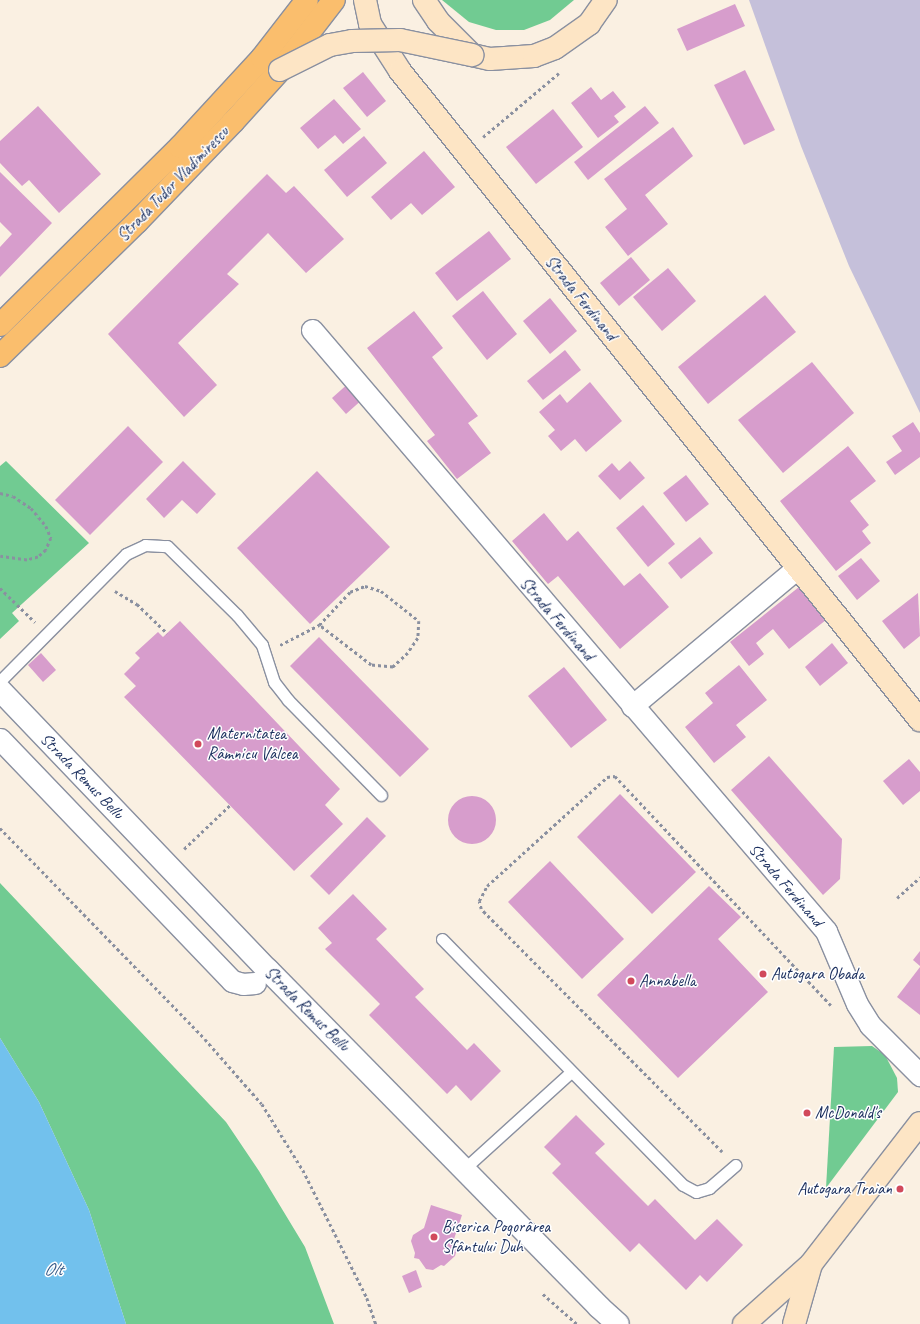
<!DOCTYPE html>
<meta charset="utf-8">
<style>
body{margin:0}
#map{position:relative;width:920px;height:1324px;overflow:hidden;background:#faf0e2;font-family:Caveat,sans-serif}
div>[style]{position:absolute}
[style*='--x']{left:calc(var(--x)*1px);top:calc(var(--y)*1px);width:calc(var(--w)*1px);rotate:calc(var(--a)*1deg)}
.industrial>*{inset:0;background:#c5c0da}
.green>*{inset:0;background:#71cb92}
.water>*{inset:0;background:#72c1ed}
.building>*{inset:0;background:#d79dcc}
.round{border-radius:50%}
.path>*{height:2.5px;margin-top:-1.25px;transform-origin:0;background:repeating-linear-gradient(90deg,#8a90a0 0 3px,transparent 0 6px)}
.roads{filter:drop-shadow(1px 0 #8a90a0) drop-shadow(-1px 0 #8a90a0) drop-shadow(0 1px #8a90a0) drop-shadow(0 -1px #8a90a0)}
.service>*{height:11px;margin:-5.5px;padding:0 5.5px;transform-origin:5.5px;border-radius:5.5px;background:#fff}
.minor>*{height:21px;margin:-10.5px;padding:0 10.5px;transform-origin:10.5px;border-radius:10.5px;background:#fff}
.tertiary>*{height:22px;margin:-11px;padding:0 11px;transform-origin:11px;border-radius:11px;background:#fff}
.secondary>*{height:22px;margin:-11px;padding:0 11px;transform-origin:11px;border-radius:11px;background:#fde5c5}
.primary>*{height:22px;margin:-11px;padding:0 11px;transform-origin:11px;border-radius:11px;background:#fabe6d}
.bridges{filter:drop-shadow(1px 0 #8a90a0) drop-shadow(-1px 0 #8a90a0) drop-shadow(0 1px #8a90a0) drop-shadow(0 -1px #8a90a0)}
.secondary-bridge>*{height:22px;margin:-11px;padding:0 11px;transform-origin:11px;border-radius:11px;background:#fde5c5}
.dots>*{width:11px;height:11px;translate:-50% -50%;box-sizing:border-box;border:2px solid #fff;border-radius:50%}
span{translate:-50% -50%;white-space:nowrap;text-align:center;line-height:1.15;-webkit-text-stroke:3px #fff;paint-order:stroke}
.street-label{font-size:17px;color:#1b2f5e}
.poi-label{font-size:17px;color:#1b2f5e}
.left{translate:0 -50%;text-align:left}
.right{translate:-100% -50%;text-align:right}
.water-label{font-size:18px;color:#355b89;font-style:italic}
</style>
<div id="map">
<div class="industrial">
<i style="clip-path:polygon(749px 0,920px 0,920px 413px,849px 266px,801px 146px)"></i>
</div>
<div class="green">
<i style="clip-path:polygon(442px 0,574px 0,550px 20px,524px 30px,496px 30px,469px 22px)"></i>
<i style="clip-path:polygon(6px 461px,89px 543px,12px 613px,19px 621px,0 639px,0 466px)"></i>
<i style="clip-path:polygon(0 883px,226px 1122px,259px 1171px,305px 1247px,334px 1324px,126px 1324px,89px 1210px,39px 1102px,0 1038px)"></i>
<i style="clip-path:polygon(872px 1046px,885px 1055px,897px 1078px,898px 1092px,826px 1188px,834px 1047px)"></i>
</div>
<div class="water">
<i style="clip-path:polygon(0 1038px,39px 1102px,89px 1210px,126px 1324px,0 1324px)"></i>
</div>
<div class="building">
<i style="clip-path:polygon(735px 4px,745px 26px,687px 51px,677px 29px)"></i>
<i style="clip-path:polygon(745px 70px,775px 130px,744px 145px,714px 85px)"></i>
<i style="clip-path:polygon(363px 72px,386px 101px,367px 117px,343px 88px)"></i>
<i style="clip-path:polygon(591px 87px,601px 100px,613px 91px,626px 107px,614px 116px,619px 122px,598px 138px,571px 103px)"></i>
<i style="clip-path:polygon(334px 99px,361px 129px,343px 144px,335px 135px,318px 149px,300px 128px)"></i>
<i style="clip-path:polygon(38px 106px,101px 174px,59px 213px,29px 180px,22px 186px,0 163px,0 141px)"></i>
<i style="clip-path:polygon(645px 106px,659px 123px,588px 180px,574px 162px)"></i>
<i style="clip-path:polygon(553px 109px,583px 147px,536px 184px,506px 147px)"></i>
<i style="clip-path:polygon(673px 127px,693px 156px,645px 195px,668px 224px,628px 256px,605px 227px,627px 209px,604px 179px)"></i>
<i style="clip-path:polygon(364px 136px,387px 163px,347px 197px,324px 170px)"></i>
<i style="clip-path:polygon(424px 151px,455px 187px,422px 215px,411px 203px,391px 220px,371px 197px)"></i>
<i style="clip-path:polygon(0 172px,52px 223px,0 277px,0 247px,12px 234px,0 222px)"></i>
<i style="clip-path:polygon(267px 174px,286px 193px,294px 186px,344px 239px,306px 273px,268px 233px,227px 274px,239px 284px,178px 343px,217px 385px,184px 417px,108px 334px)"></i>
<i style="clip-path:polygon(489px 231px,511px 259px,457px 301px,435px 273px)"></i>
<i style="clip-path:polygon(631px 257px,650px 280px,619px 306px,600px 283px)"></i>
<i style="clip-path:polygon(668px 268px,696px 301px,662px 331px,633px 297px)"></i>
<i style="clip-path:polygon(483px 291px,517px 334px,487px 360px,452px 316px)"></i>
<i style="clip-path:polygon(765px 295px,796px 332px,708px 404px,678px 367px)"></i>
<i style="clip-path:polygon(550px 298px,577px 331px,550px 354px,523px 321px)"></i>
<i style="clip-path:polygon(414px 311px,443px 348px,432px 357px,478px 416px,468px 423px,491px 453px,457px 479px,427px 441px,435px 435px,367px 348px)"></i>
<i style="clip-path:polygon(565px 350px,581px 370px,543px 400px,527px 381px)"></i>
<i style="clip-path:polygon(812px 362px,854px 413px,783px 473px,738px 420px)"></i>
<i style="clip-path:polygon(350px 382px,364px 398px,346px 414px,332px 398px)"></i>
<i style="clip-path:polygon(590px 382px,622px 421px,586px 452px,575px 439px,561px 451px,548px 436px,555px 430px,539px 412px,560px 394px,567px 403px)"></i>
<i style="clip-path:polygon(913px 422px,920px 433px,920px 457px,895px 475px,886px 462px,902px 451px,892px 436px)"></i>
<i style="clip-path:polygon(128px 426px,163px 462px,90px 535px,55px 500px)"></i>
<i style="clip-path:polygon(848px 446px,876px 481px,850px 501px,869px 525px,862px 531px,871px 543px,836px 571px,780px 501px)"></i>
<i style="clip-path:polygon(183px 461px,216px 494px,197px 514px,182px 500px,164px 518px,146px 499px)"></i>
<i style="clip-path:polygon(630px 461px,645px 478px,620px 500px,598px 476px,612px 463px,619px 471px)"></i>
<i style="clip-path:polygon(317px 471px,390px 547px,310px 624px,237px 548px)"></i>
<i style="clip-path:polygon(686px 475px,709px 504px,686px 522px,663px 493px)"></i>
<i style="clip-path:polygon(643px 505px,675px 544px,648px 567px,616px 528px)"></i>
<i style="clip-path:polygon(544px 513px,567px 541px,578px 531px,624px 586px,640px 573px,669px 607px,620px 649px,558px 576px,548px 584px,512px 541px)"></i>
<i style="clip-path:polygon(700px 537px,713px 553px,681px 579px,668px 563px)"></i>
<i style="clip-path:polygon(861px 558px,880px 581px,857px 600px,838px 576px)"></i>
<i style="clip-path:polygon(799px 587px,826px 620px,789px 649px,773px 629px,756px 643px,764px 654px,749px 666px,730px 642px)"></i>
<i style="clip-path:polygon(918px 593px,920px 636px,904px 649px,882px 621px)"></i>
<i style="clip-path:polygon(180px 621px,340px 789px,325px 805px,343px 824px,294px 871px,124px 697px,136px 686px,124px 674px,140px 658px,135px 653px,158px 632px,163px 637px)"></i>
<i style="clip-path:polygon(319px 637px,429px 749px,400px 777px,290px 666px)"></i>
<i style="clip-path:polygon(832px 643px,848px 663px,820px 686px,805px 667px)"></i>
<i style="clip-path:polygon(41px 653px,56px 670px,43px 682px,28px 665px)"></i>
<i style="clip-path:polygon(739px 665px,767px 700px,736px 725px,746px 737px,714px 763px,685px 727px,713px 703px,705px 693px)"></i>
<i style="clip-path:polygon(564px 667px,607px 720px,571px 748px,528px 696px)"></i>
<i style="clip-path:polygon(769px 756px,842px 839px,840px 879px,823px 895px,731px 790px)"></i>
<i style="clip-path:polygon(909px 759px,920px 772px,920px 791px,903px 805px,883px 781px)"></i>
<i style="clip-path:polygon(620px 794px,696px 872px,652px 914px,577px 837px)"></i>
<i class="round" style="left:448px;top:796px;width:48px;height:48px"></i>
<i style="clip-path:polygon(367px 817px,386px 836px,329px 895px,310px 876px)"></i>
<i style="clip-path:polygon(550px 861px,624px 939px,582px 979px,508px 902px)"></i>
<i style="clip-path:polygon(709px 886px,741px 917px,718px 939px,768px 992px,678px 1078px,597px 995px)"></i>
<i style="clip-path:polygon(353px 894px,387px 929px,376px 939px,424px 989px,415px 997px,467px 1050px,474px 1043px,501px 1071px,471px 1101px,456px 1085px,447px 1094px,369px 1015px,380px 1004px,325px 949px,332px 943px,318px 928px)"></i>
<i style="clip-path:polygon(920px 951px,920px 966px,913px 960px)"></i>
<i style="clip-path:polygon(920px 967px,920px 1015px,897px 997px)"></i>
<i style="clip-path:polygon(576px 1115px,605px 1144px,595px 1153px,648px 1206px,655px 1199px,695px 1240px,717px 1219px,743px 1245px,707px 1282px,700px 1275px,686px 1290px,639px 1243px,630px 1252px,552px 1173px,561px 1164px,544px 1147px)"></i>
<i style="clip-path:polygon(431px 1205px,462px 1215px,454px 1239px,457px 1249px,455px 1256px,444px 1266px,441px 1265px,433px 1270px,426px 1269px,419px 1259px,414px 1258px,415px 1253px,411px 1241px,413px 1235px,424px 1228px)"></i>
<i style="clip-path:polygon(416px 1270px,422px 1287px,409px 1293px,402px 1276px)"></i>
</div>
<div class="path">
<i style="--x:483;--y:137;--w:99;--a:-40.1"></i>
<i style="--x:0;--y:493;--w:13;--a:13"></i>
<i style="--x:13;--y:496;--w:22;--a:34"></i>
<i style="--x:31;--y:508;--w:23;--a:50"></i>
<i style="--x:46;--y:526;--w:13;--a:67"></i>
<i style="--x:51;--y:538;--w:13;--a:113"></i>
<i style="--x:46;--y:550;--w:11;--a:139"></i>
<i style="--x:38;--y:557;--w:11;--a:165"></i>
<i style="--x:27;--y:560;--w:27;--a:-172"></i>
<i style="--x:0;--y:588;--w:49;--a:44.2"></i>
<i style="--x:115;--y:591;--w:26;--a:31"></i>
<i style="--x:137;--y:604;--w:42;--a:44"></i>
<i style="--x:280;--y:645;--w:44;--a:-27.1"></i>
<i style="--x:319;--y:625;--w:45;--a:-46.8"></i>
<i style="--x:350;--y:592;--w:16;--a:-22"></i>
<i style="--x:365;--y:586;--w:17;--a:17"></i>
<i style="--x:381;--y:591;--w:48;--a:38.3"></i>
<i style="--x:419;--y:621;--w:17;--a:93"></i>
<i style="--x:418;--y:638;--w:18;--a:124"></i>
<i style="--x:408;--y:653;--w:21;--a:137"></i>
<i style="--x:393;--y:667;--w:22;--a:-175"></i>
<i style="--x:371;--y:665;--w:66;--a:-142.4"></i>
<i style="--x:0;--y:828;--w:294;--a:45.8"></i>
<i style="--x:205;--y:1039;--w:86;--a:48.8"></i>
<i style="--x:262;--y:1104;--w:78;--a:58.2"></i>
<i style="--x:303;--y:1170;--w:143;--a:63.4"></i>
<i style="--x:367;--y:1298;--w:28;--a:71"></i>
<i style="--x:184;--y:849;--w:64;--a:-43.7"></i>
<i style="--x:897;--y:898;--w:31;--a:-42"></i>
<i style="--x:722;--y:1152;--w:342;--a:-134.8"></i>
<i style="--x:481;--y:909;--w:8;--a:-104"></i>
<i style="--x:479;--y:901;--w:17;--a:-62"></i>
<i style="--x:487;--y:886;--w:162;--a:-42.2"></i>
<i style="--x:607;--y:777;--w:8;--a:-7"></i>
<i style="--x:615;--y:776;--w:315;--a:46.7"></i>
<i style="--x:543;--y:1294;--w:45;--a:41.4"></i>
</div>
<div class="roads">
<div class="service">
<i style="--x:0;--y:681;--w:179;--a:-45.2"></i>
<i style="--x:126;--y:554;--w:21;--a:-25"></i>
<i style="--x:145;--y:545;--w:22;--a:3"></i>
<i style="--x:167;--y:546;--w:98;--a:44.6"></i>
<i style="--x:237;--y:615;--w:39;--a:50"></i>
<i style="--x:262;--y:645;--w:39;--a:72"></i>
<i style="--x:274;--y:682;--w:23;--a:52"></i>
<i style="--x:288;--y:700;--w:133;--a:45.6"></i>
<i style="--x:442;--y:939;--w:344;--a:45.6"></i>
<i style="--x:683;--y:1185;--w:15;--a:28"></i>
<i style="--x:696;--y:1192;--w:14;--a:-17"></i>
<i style="--x:709;--y:1188;--w:35;--a:-41"></i>
<i style="--x:464;--y:1169;--w:144;--a:-42.2"></i>
</div>
<div class="minor">
<i style="--x:312;--y:330;--w:791;--a:49.46"></i>
<i style="--x:826;--y:931;--w:79;--a:67"></i>
<i style="--x:857;--y:1004;--w:25;--a:58"></i>
<i style="--x:870;--y:1025;--w:71;--a:45"></i>
<i style="--x:632;--y:706;--w:215;--a:-39.9"></i>
<i style="--x:0;--y:739;--w:335;--a:46.2"></i>
<i style="--x:232;--y:981;--w:11;--a:15"></i>
<i style="--x:243;--y:984;--w:12;--a:-5"></i>
</div>
<div class="tertiary">
<i style="--x:0;--y:690;--w:388;--a:46.3"></i>
<i style="--x:268;--y:970;--w:472;--a:45.5"></i>
<i style="--x:599;--y:1307;--w:25;--a:42"></i>
</div>
<div class="secondary">
<i style="--x:365;--y:0;--w:25;--a:78"></i>
<i style="--x:370;--y:24;--w:56;--a:57.4"></i>
<i style="--x:400;--y:71;--w:832;--a:51.3"></i>
<i style="--x:424;--y:0;--w:25;--a:56"></i>
<i style="--x:438;--y:21;--w:48;--a:45"></i>
<i style="--x:472;--y:55;--w:18;--a:13"></i>
<i style="--x:490;--y:59;--w:44;--a:-3.9"></i>
<i style="--x:534;--y:56;--w:22;--a:-21"></i>
<i style="--x:555;--y:48;--w:42;--a:-35.2"></i>
<i style="--x:589;--y:24;--w:29;--a:-55"></i>
<i style="--x:744;--y:1324;--w:90;--a:-41.8"></i>
<i style="--x:811;--y:1264;--w:178;--a:-52.3"></i>
<i style="--x:794;--y:1324;--w:58;--a:-74.1"></i>
</div>
<div class="primary">
<i style="--x:0;--y:325;--w:253;--a:-44.7"></i>
<i style="--x:180;--y:147;--w:121;--a:-47.3"></i>
<i style="--x:262;--y:58;--w:73;--a:-52.2"></i>
<i style="--x:0;--y:356;--w:192;--a:-44.4"></i>
<i style="--x:137;--y:222;--w:139;--a:-46.2"></i>
<i style="--x:233;--y:122;--w:70;--a:-47.9"></i>
<i style="--x:280;--y:70;--w:88;--a:-52.4"></i>
</div>
</div>
<div class="bridges">
<div class="secondary-bridge">
<i style="--x:280;--y:70;--w:56;--a:-26.6"></i>
<i style="--x:330;--y:45;--w:22;--a:-10"></i>
<i style="--x:352;--y:41;--w:48;--a:-1.2"></i>
<i style="--x:400;--y:40;--w:74;--a:11.8"></i>
</div>
</div>
<div class="dots">
<i style="left:198px;top:744px;background:#d1495b"></i>
<i style="left:763px;top:974px;background:#d1495b"></i>
<i style="left:631px;top:981px;background:#d1495b"></i>
<i style="left:807px;top:1113px;background:#d1495b"></i>
<i style="left:900px;top:1189px;background:#d1495b"></i>
<i style="left:434px;top:1237px;background:#d1495b"></i>
</div>
<div class="street-label">
<span style="left:173px;top:184px;rotate:-46deg">Strada Tudor Vladimirescu</span>
<span style="left:581px;top:298px;rotate:51deg">Strada Ferdinand</span>
<span style="left:557px;top:619px;rotate:49deg">Strada Ferdinand</span>
<span style="left:82px;top:776px;rotate:46deg">Strada Remus Bellu</span>
<span style="left:786px;top:885px;rotate:49deg">Strada Ferdinand</span>
<span style="left:307px;top:1009px;rotate:45deg">Strada Remus Bellu</span>
</div>
<div class="poi-label">
<span class="left" style="left:207px;top:744px">Maternitatea<br>Râmnicu Vâlcea</span>
<span class="left" style="left:771px;top:974px">Autogara Obada</span>
<span class="left" style="left:639px;top:981px">Annabella</span>
<span class="left" style="left:815px;top:1113px">McDonald's</span>
<span class="right" style="left:892px;top:1189px">Autogara Traian</span>
<span class="left" style="left:442px;top:1237px">Biserica Pogorârea<br>Sfântului Duh</span>
</div>
<div class="water-label">
<span style="left:53px;top:1269px">Olt</span>
</div>
</div>
